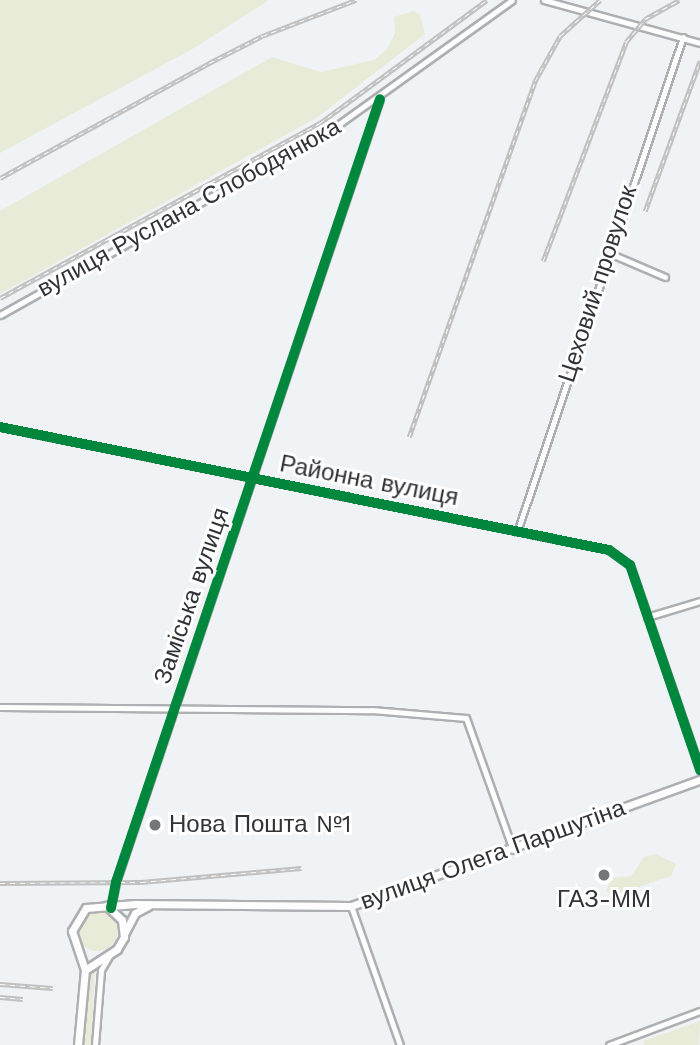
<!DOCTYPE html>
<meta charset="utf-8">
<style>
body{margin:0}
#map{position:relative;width:700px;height:1045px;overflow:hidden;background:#f0f3f6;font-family:"Work Sans",sans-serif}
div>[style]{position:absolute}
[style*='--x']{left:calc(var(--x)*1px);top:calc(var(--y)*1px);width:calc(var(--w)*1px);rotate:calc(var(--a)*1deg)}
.green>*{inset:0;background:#e8ebd7}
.round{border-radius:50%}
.roads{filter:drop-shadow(2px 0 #adafb2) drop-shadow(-2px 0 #adafb2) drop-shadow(0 2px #adafb2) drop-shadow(0 -2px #adafb2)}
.minor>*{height:5px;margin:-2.5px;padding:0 2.5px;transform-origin:2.5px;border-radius:2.5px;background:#fdfdfe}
.tertiary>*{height:7px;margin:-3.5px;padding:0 3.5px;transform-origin:3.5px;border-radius:3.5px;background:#fdfdfe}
.rail>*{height:4.5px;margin-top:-2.25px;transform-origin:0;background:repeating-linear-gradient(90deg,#fefefe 0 5px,#c0c0c0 0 10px);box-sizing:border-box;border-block:2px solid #c0c0c0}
.cycleway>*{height:10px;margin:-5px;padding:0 5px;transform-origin:5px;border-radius:5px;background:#00873e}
.dots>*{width:19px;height:19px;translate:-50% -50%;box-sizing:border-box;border:4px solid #fefefe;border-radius:50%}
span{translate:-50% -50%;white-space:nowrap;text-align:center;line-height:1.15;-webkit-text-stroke:6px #fefefe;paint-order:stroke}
.street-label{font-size:24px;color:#323336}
.poi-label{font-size:24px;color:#323336}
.left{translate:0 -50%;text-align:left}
</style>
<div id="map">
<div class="green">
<i style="clip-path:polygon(0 0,269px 0,196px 47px,0 153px)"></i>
<i style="clip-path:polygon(413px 11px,420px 14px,425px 34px,318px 117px,0 294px,0 211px,272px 57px,321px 72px,374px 60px,387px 49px,395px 33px,394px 17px)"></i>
<i style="clip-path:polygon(656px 854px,676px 864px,671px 876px,613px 896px,606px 891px,612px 878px,631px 876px,644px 857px)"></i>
<i class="round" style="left:76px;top:909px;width:42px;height:42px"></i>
<i style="clip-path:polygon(95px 965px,92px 1045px,81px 1045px,87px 971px)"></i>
<i style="clip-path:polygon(700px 1021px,699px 1045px,644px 1045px,643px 1041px)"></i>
</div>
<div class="roads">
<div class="minor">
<i style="--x:544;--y:0;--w:162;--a:15.4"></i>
<i style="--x:609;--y:253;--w:61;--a:23.2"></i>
<i style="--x:0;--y:315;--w:381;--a:-29.3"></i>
<i style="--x:332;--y:129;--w:221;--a:-35.6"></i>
<i style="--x:0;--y:427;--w:621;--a:11.42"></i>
<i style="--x:609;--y:550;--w:26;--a:36"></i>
<i style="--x:630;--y:565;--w:217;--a:71.1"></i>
<i style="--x:517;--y:532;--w:522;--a:-71.46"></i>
<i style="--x:647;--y:617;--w:55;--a:-16.8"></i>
<i style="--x:0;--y:707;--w:372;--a:0.5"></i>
<i style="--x:372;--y:710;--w:94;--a:4.9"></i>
<i style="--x:466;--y:718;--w:140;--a:70.4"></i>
<i style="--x:351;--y:906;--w:147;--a:70.6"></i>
<i style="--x:111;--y:908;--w:26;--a:-79"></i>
<i style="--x:116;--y:882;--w:826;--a:-71.37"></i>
<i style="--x:95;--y:1045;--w:75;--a:-85.4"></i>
<i style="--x:101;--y:970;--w:16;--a:-60"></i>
<i style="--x:609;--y:1045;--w:97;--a:-20.5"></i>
</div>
<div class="tertiary">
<i style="--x:125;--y:932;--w:21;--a:-62"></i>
<i style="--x:135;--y:913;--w:15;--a:-28"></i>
<i style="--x:85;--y:970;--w:38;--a:-33"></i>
<i style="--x:117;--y:949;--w:14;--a:-60"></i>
<i style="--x:124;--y:937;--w:17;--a:-97"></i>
<i style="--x:122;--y:920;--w:21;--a:-137"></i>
<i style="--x:78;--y:1045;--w:75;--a:-84.7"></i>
<i style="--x:85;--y:970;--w:41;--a:-108.4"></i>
<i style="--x:72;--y:931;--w:27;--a:-59"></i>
<i style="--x:86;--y:908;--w:49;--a:-4.7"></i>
<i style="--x:135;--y:904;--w:216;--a:0.5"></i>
<i style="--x:351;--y:906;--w:371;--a:-19.9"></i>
</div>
</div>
<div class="rail">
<i style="--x:0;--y:178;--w:239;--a:-28.8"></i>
<i style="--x:209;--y:63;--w:59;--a:-27"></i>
<i style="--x:262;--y:36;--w:101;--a:-21"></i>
<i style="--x:645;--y:211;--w:160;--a:-69.9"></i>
<i style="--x:543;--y:261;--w:234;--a:-69.2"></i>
<i style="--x:626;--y:42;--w:30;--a:-50"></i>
<i style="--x:645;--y:19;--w:39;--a:-29"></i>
<i style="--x:0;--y:298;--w:365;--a:-28.7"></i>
<i style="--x:320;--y:123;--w:207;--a:-36.4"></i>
<i style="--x:409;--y:437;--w:378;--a:-70.5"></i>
<i style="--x:535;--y:81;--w:51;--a:-60.9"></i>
<i style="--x:560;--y:36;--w:54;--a:-42"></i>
<i style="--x:0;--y:883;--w:141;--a:-0.4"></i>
<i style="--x:141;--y:882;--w:161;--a:-5"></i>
<i style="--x:0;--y:984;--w:53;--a:4.3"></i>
<i style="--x:0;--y:997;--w:23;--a:5"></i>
</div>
<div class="cycleway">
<i style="--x:0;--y:427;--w:621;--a:11.42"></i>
<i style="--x:609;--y:550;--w:26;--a:36"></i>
<i style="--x:630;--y:565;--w:217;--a:71.1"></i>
<i style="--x:111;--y:908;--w:26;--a:-79"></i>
<i style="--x:116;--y:882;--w:826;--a:-71.37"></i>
</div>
<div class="dots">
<i style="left:155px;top:825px;background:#747679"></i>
<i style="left:604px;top:875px;background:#747679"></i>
</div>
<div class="street-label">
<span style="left:189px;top:208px;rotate:-29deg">вулиця Руслана Слободянюка</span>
<span style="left:598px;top:284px;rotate:-72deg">Цеховий провулок</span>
<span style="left:369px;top:481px;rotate:11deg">Районна вулиця</span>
<span style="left:192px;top:596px;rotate:-71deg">Заміська вулиця</span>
<span style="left:493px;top:855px;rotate:-20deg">вулиця Олега Паршутіна</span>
</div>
<div class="poi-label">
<span class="left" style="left:169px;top:825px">Нова Пошта №1</span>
<span style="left:604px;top:900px">ГАЗ-ММ</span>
</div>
</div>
